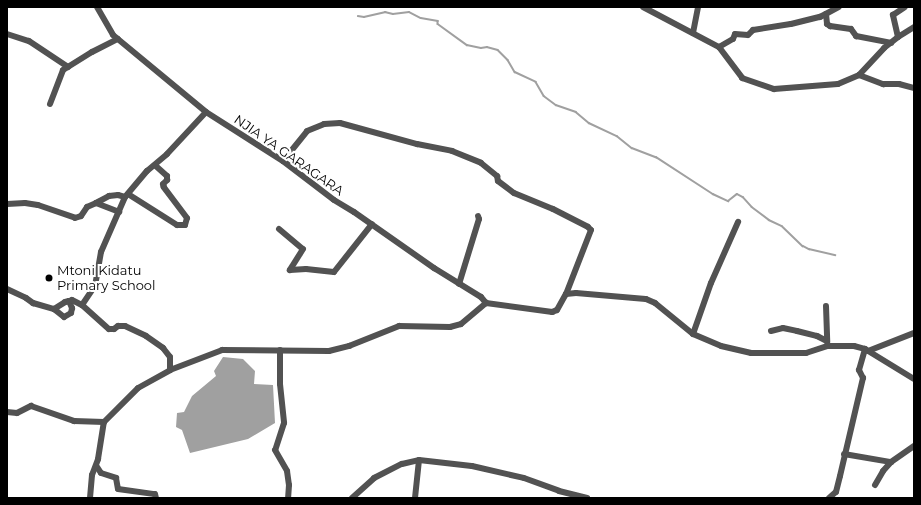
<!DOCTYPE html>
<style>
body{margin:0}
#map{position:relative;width:921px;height:505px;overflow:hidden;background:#fff;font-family:Montserrat,sans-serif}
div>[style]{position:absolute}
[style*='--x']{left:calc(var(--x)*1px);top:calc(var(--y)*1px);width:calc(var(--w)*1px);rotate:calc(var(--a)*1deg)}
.water>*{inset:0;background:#a0a0a0}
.stream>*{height:1.5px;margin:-0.75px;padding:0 0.75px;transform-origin:0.75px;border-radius:0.75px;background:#a0a0a0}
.minor>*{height:6px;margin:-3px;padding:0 3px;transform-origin:3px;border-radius:3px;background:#525252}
.dots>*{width:11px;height:11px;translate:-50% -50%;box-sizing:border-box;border:2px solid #fff;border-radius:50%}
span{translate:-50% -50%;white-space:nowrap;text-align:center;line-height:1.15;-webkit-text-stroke:4px #fff;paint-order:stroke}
.street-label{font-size:13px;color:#000}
.poi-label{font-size:13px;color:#000}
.left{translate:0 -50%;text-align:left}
.frame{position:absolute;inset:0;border:8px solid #000;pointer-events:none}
</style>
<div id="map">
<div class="water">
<i style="clip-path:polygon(223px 357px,243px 359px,255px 371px,254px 384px,273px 385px,275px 423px,248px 439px,190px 453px,182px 430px,176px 427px,177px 413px,184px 412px,192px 396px,216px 376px,214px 371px)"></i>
</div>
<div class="stream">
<i style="--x:358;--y:16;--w:6;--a:9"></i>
<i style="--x:364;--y:17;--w:22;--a:-13"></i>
<i style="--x:385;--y:12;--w:8;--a:14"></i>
<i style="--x:393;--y:14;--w:16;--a:-7"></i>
<i style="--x:409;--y:12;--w:13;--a:27"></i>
<i style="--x:421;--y:18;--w:17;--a:10"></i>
<i style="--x:438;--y:21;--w:3;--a:90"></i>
<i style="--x:438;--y:24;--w:36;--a:36"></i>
<i style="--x:467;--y:45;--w:14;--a:12"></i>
<i style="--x:481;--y:48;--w:6;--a:-9"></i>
<i style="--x:487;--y:47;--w:11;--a:15"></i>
<i style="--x:498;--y:50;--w:14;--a:45"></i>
<i style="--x:508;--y:60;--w:14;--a:60"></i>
<i style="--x:515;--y:72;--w:23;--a:25"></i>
<i style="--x:536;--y:82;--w:16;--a:60"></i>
<i style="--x:544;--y:96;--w:15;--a:37"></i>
<i style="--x:556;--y:105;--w:21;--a:19"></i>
<i style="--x:576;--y:112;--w:17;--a:40"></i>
<i style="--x:589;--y:123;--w:31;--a:25"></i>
<i style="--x:617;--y:136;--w:19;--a:39"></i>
<i style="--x:632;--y:148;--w:26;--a:21"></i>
<i style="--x:656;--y:157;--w:68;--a:33"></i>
<i style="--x:713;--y:194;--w:17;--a:25"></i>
<i style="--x:728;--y:201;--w:11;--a:-38"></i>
<i style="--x:737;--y:194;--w:7;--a:27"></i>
<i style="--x:743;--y:197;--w:13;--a:48"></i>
<i style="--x:752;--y:207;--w:21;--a:37"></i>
<i style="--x:769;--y:220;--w:14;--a:25"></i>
<i style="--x:782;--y:226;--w:29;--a:44"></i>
<i style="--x:803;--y:246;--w:7;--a:27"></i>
<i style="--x:809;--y:249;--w:27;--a:13"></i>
</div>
<div class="minor">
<i style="--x:97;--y:7;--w:32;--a:60"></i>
<i style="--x:113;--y:35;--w:121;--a:39.6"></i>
<i style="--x:206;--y:112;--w:91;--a:32.5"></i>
<i style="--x:283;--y:161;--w:64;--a:37.4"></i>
<i style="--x:334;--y:200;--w:23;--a:31"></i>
<i style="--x:354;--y:212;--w:98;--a:35"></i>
<i style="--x:434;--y:268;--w:55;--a:31.7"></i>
<i style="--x:481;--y:297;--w:8;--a:50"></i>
<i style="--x:643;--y:7;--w:86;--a:27.8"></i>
<i style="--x:719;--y:47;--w:39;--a:53"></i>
<i style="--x:742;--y:78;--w:34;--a:19"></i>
<i style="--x:774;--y:89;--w:64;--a:-4.5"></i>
<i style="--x:838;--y:84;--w:23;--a:-23"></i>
<i style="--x:859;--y:75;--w:37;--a:-47"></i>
<i style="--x:884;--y:48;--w:18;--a:-38"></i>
<i style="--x:898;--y:37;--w:19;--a:-32"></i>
<i style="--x:826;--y:14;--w:10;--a:84"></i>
<i style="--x:827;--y:24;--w:4;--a:34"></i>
<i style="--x:830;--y:26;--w:21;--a:8"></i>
<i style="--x:851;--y:29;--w:9;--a:54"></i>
<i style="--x:856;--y:36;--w:36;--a:11"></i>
<i style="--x:693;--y:33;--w:26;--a:-79"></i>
<i style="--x:7;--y:34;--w:23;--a:18"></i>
<i style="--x:29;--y:41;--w:47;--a:33.7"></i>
<i style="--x:898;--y:37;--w:23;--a:-103"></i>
<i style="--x:893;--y:15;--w:14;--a:-34"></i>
<i style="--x:719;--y:47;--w:16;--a:-30"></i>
<i style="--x:733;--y:39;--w:5;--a:-68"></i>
<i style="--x:735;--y:34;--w:13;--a:4"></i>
<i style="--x:748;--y:35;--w:7;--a:-45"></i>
<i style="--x:753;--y:30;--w:38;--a:-9"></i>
<i style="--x:791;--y:24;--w:30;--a:-14"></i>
<i style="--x:820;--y:17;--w:21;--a:-28"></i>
<i style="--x:859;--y:75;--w:26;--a:21"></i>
<i style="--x:883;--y:84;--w:16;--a:0"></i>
<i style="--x:899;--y:84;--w:16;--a:15"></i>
<i style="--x:50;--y:104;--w:36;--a:-69"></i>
<i style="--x:63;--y:70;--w:34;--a:-32"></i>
<i style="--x:92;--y:52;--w:29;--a:-27"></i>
<i style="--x:283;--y:161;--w:38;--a:-51"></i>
<i style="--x:307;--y:131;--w:18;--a:-22"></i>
<i style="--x:324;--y:124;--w:16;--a:-4"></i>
<i style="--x:340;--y:123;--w:80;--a:15.3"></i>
<i style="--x:417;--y:144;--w:36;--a:11"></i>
<i style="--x:452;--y:151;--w:31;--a:22"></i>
<i style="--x:481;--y:163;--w:21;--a:39"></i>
<i style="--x:497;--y:176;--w:5;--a:79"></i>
<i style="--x:498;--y:181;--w:20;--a:37"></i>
<i style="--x:514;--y:193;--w:42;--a:22.3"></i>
<i style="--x:553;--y:209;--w:39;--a:27"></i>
<i style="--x:588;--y:227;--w:4;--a:45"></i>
<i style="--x:591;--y:230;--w:69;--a:111.3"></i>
<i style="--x:128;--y:194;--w:58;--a:32.3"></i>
<i style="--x:177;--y:225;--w:8;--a:0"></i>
<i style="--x:185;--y:225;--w:7;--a:-74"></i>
<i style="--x:187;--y:218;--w:39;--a:-127"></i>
<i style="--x:164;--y:187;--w:3;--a:-108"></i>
<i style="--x:163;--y:184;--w:6;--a:-45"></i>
<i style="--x:167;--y:180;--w:4;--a:-90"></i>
<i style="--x:167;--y:176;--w:15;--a:-138"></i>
<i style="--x:96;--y:203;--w:15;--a:-28"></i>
<i style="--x:109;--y:196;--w:9;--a:-6"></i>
<i style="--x:118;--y:195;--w:7;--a:16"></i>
<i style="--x:7;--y:204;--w:18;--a:-3"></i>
<i style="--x:25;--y:203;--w:13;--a:9"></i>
<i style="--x:38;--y:205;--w:39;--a:19"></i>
<i style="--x:75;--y:218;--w:6;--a:-18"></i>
<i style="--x:81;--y:216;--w:11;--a:-56"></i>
<i style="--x:87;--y:207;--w:10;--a:-24"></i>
<i style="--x:96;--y:203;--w:25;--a:21"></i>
<i style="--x:279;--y:229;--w:31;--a:40"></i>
<i style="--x:303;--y:249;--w:25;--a:122"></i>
<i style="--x:290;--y:270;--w:16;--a:-4"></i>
<i style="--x:306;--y:269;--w:28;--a:6"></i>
<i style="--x:334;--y:272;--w:61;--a:-51.6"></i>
<i style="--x:459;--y:284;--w:68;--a:-72.9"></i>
<i style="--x:479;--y:219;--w:3;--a:-108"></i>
<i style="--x:7;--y:289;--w:21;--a:25"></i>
<i style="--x:26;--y:298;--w:9;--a:36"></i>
<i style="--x:33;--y:303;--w:22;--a:16"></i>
<i style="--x:69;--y:301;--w:8;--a:67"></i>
<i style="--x:72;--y:308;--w:5;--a:101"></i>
<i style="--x:71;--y:313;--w:8;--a:150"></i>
<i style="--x:64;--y:317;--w:13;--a:-141"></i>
<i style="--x:54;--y:309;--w:13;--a:-32"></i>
<i style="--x:65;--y:302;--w:4;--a:-14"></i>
<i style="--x:69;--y:301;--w:3;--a:-18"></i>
<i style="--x:72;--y:300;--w:11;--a:27"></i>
<i style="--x:82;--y:305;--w:23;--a:-56"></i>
<i style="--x:95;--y:286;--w:35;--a:-80"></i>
<i style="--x:101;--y:252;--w:60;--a:-66.4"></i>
<i style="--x:125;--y:197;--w:34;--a:-50"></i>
<i style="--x:147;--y:171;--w:26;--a:-40"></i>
<i style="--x:167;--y:154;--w:57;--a:-47.1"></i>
<i style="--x:82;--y:305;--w:36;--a:42"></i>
<i style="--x:109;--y:329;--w:5;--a:0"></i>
<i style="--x:114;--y:329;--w:5;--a:-37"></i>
<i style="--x:118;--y:326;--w:7;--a:0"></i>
<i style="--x:125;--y:326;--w:23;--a:25"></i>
<i style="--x:146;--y:336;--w:21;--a:35"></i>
<i style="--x:163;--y:348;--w:11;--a:52"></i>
<i style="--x:170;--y:357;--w:13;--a:90"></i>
<i style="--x:826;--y:306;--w:36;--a:88"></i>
<i style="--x:771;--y:331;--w:12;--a:-14"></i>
<i style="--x:783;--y:328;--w:14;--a:12"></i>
<i style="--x:797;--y:331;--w:21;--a:14"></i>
<i style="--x:817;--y:336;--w:11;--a:27"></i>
<i style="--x:693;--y:334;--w:54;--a:-70.6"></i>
<i style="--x:711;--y:283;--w:67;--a:-66.1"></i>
<i style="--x:280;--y:350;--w:34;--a:90"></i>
<i style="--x:280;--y:384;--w:39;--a:84"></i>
<i style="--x:284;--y:423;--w:28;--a:108"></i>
<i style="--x:275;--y:450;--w:24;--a:60"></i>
<i style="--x:287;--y:471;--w:14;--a:82"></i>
<i style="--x:289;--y:485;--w:13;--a:94"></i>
<i style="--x:868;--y:351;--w:49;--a:-21.4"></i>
<i style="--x:7;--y:412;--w:10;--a:6"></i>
<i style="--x:17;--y:413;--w:16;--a:-27"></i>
<i style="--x:31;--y:406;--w:46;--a:19.2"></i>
<i style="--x:74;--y:421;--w:30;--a:2"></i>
<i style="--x:104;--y:422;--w:48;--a:-45"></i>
<i style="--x:138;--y:388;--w:37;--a:-29"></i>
<i style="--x:170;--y:370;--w:56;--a:-21"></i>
<i style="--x:222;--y:350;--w:107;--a:0.5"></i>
<i style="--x:329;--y:351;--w:21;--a:-14"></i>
<i style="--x:349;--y:346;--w:54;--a:-21.8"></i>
<i style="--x:399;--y:326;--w:51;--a:1.1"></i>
<i style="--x:450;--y:327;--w:11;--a:-15"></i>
<i style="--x:461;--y:324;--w:33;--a:-40"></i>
<i style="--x:486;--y:303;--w:67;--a:7.8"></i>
<i style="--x:552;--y:312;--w:5;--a:-22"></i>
<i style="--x:557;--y:310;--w:18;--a:-61"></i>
<i style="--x:566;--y:294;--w:10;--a:-6"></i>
<i style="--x:576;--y:293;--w:70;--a:4.9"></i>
<i style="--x:646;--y:299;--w:10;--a:24"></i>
<i style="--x:655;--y:303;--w:49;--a:39.2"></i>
<i style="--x:693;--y:334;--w:30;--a:23"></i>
<i style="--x:721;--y:346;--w:31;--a:13"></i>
<i style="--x:751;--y:353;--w:55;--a:0"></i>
<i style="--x:806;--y:353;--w:22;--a:-18"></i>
<i style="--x:827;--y:346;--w:27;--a:0"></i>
<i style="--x:854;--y:346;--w:11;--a:15"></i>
<i style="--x:865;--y:349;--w:57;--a:31.5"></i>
<i style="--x:844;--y:454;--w:48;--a:9.7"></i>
<i style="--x:891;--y:462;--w:28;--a:-35"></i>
<i style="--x:97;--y:467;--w:7;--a:56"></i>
<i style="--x:101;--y:473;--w:16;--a:18"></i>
<i style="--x:116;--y:478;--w:11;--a:80"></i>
<i style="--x:118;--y:489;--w:37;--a:8"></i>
<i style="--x:155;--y:494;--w:4;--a:76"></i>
<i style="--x:875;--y:485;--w:16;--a:-60"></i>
<i style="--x:883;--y:471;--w:12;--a:-48"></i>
<i style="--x:90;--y:498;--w:23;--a:-85"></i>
<i style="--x:92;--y:475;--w:17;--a:-69"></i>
<i style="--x:98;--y:459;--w:37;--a:-81"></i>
<i style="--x:352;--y:498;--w:30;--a:-42"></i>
<i style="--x:374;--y:478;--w:31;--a:-27"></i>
<i style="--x:402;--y:464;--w:17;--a:-13"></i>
<i style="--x:419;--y:460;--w:53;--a:6.5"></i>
<i style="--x:472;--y:466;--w:53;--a:13"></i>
<i style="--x:524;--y:478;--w:37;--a:20"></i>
<i style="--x:559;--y:491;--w:29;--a:14"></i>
<i style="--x:415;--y:498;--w:38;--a:-84"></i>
<i style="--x:829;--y:498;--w:9;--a:-41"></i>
<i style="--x:836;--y:492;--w:16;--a:-76"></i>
<i style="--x:840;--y:476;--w:101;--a:-76.8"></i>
<i style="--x:863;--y:378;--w:9;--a:-117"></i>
<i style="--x:859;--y:370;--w:22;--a:-74"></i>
</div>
<div class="dots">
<i style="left:49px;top:278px;background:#000"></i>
</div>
<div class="street-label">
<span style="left:289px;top:155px;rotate:35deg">NJIA YA GARAGARA</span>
</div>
<div class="poi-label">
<span class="left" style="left:57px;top:278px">Mtoni Kidatu<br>Primary School</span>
</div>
<div class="frame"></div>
</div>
